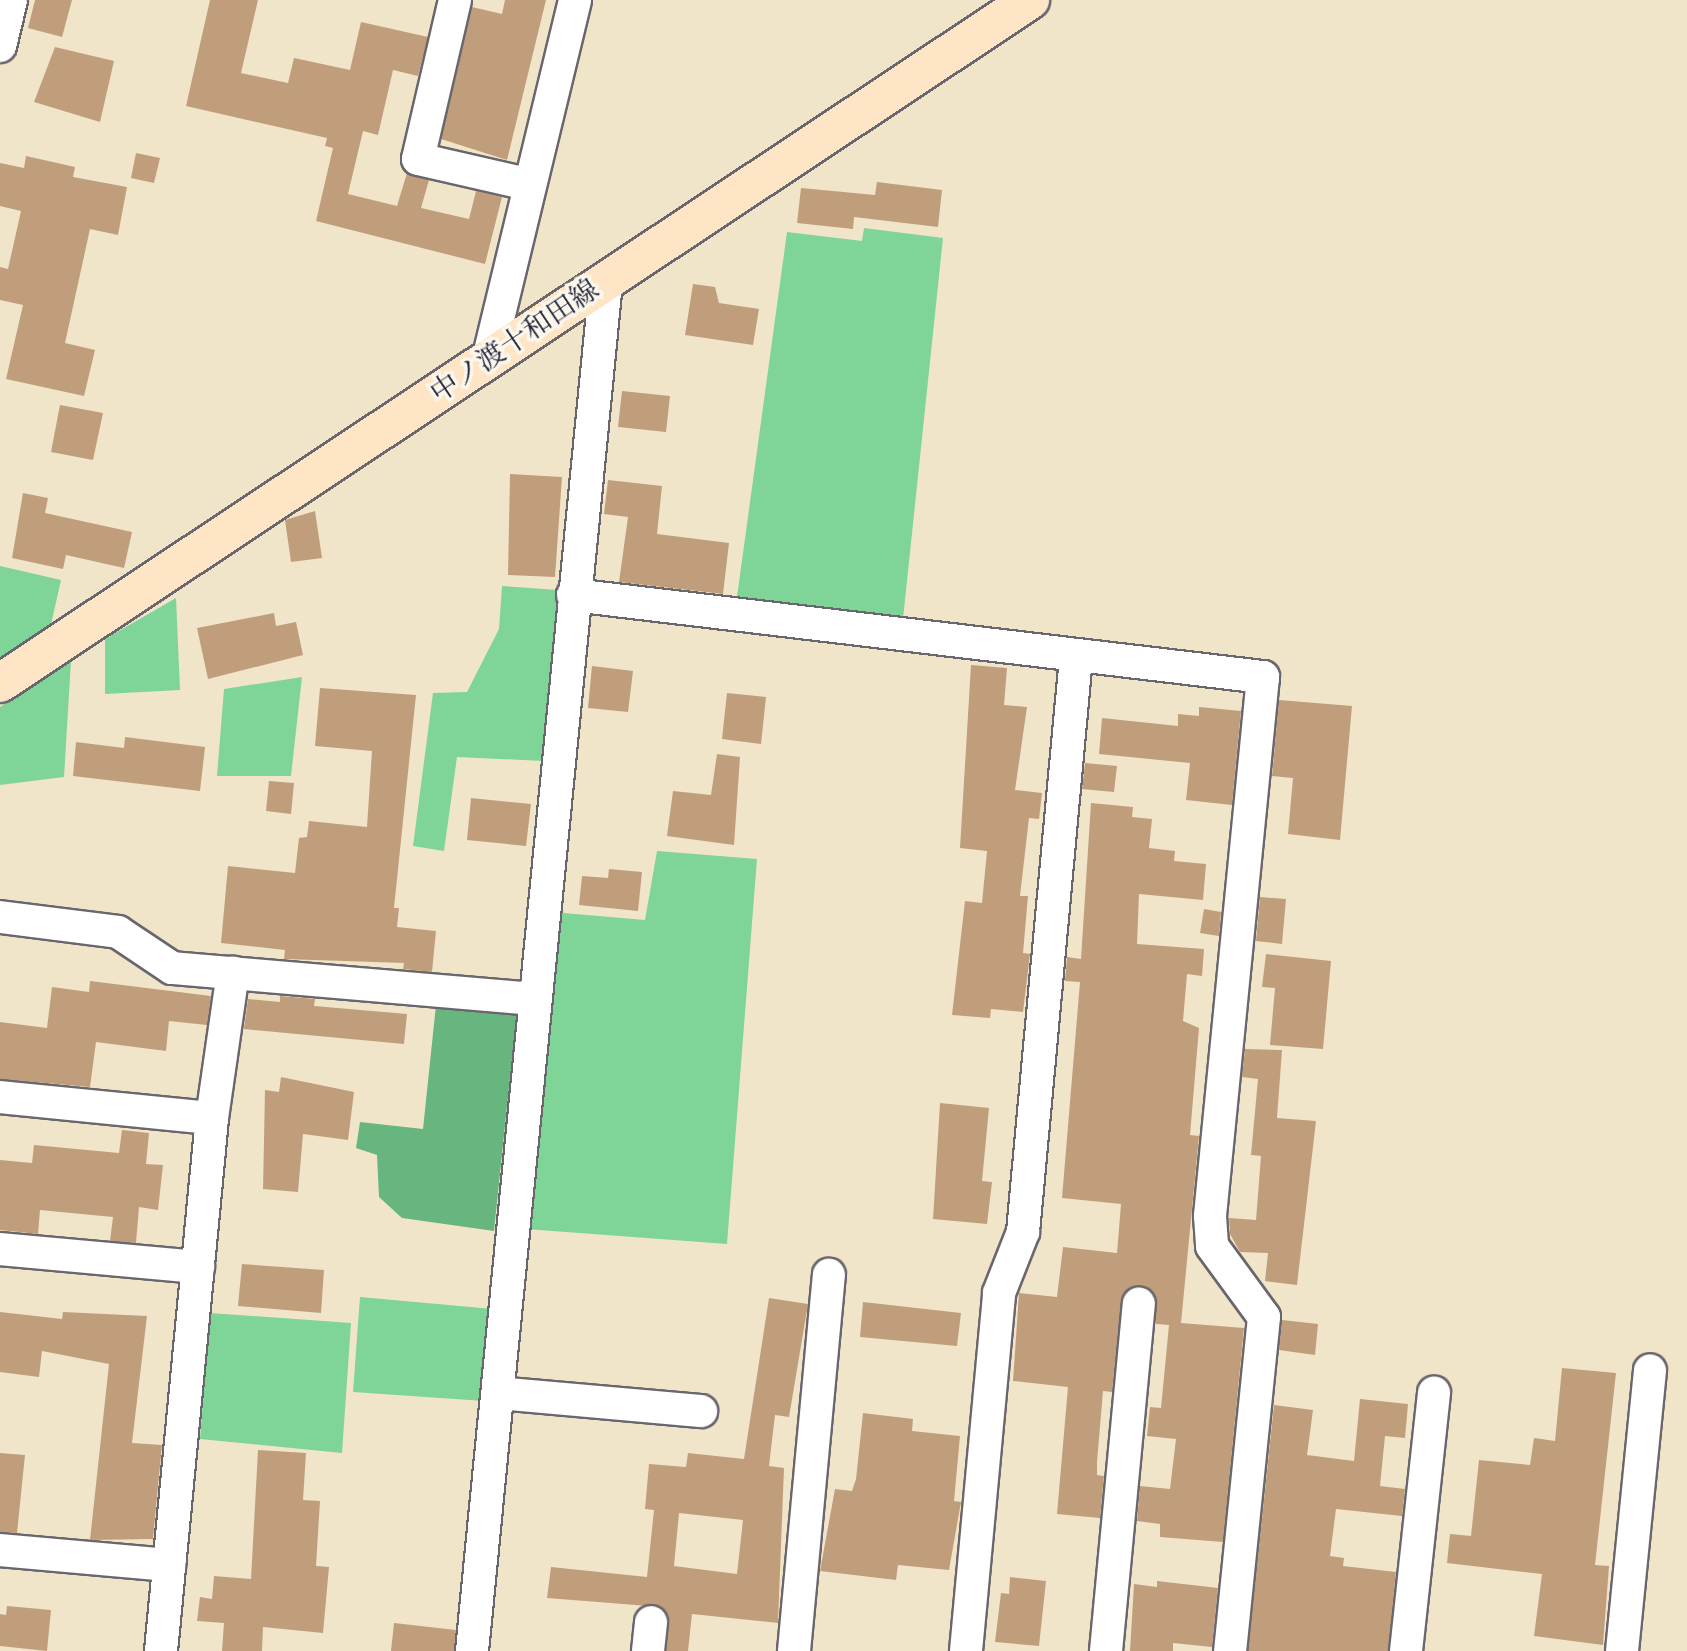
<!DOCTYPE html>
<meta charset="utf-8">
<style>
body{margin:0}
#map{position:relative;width:1687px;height:1651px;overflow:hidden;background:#f1e5c9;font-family:"Libre Bodoni","Noto Serif JP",serif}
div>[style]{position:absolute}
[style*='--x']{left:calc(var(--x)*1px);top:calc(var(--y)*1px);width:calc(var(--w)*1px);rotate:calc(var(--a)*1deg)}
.green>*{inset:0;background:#7fd498}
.forest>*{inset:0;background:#67b680}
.building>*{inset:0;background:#c09e7c}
.roads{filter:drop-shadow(2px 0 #6a666d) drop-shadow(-2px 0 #6a666d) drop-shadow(0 2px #6a666d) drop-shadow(0 -2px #6a666d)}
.street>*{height:32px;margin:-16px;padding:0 16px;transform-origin:16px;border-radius:16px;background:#fff}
.secondary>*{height:38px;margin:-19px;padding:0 19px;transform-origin:19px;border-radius:19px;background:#fde5c5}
span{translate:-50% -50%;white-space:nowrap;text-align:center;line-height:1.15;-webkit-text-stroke:7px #fbf7ec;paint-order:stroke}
.street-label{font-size:28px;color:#22223b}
</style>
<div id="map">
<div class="green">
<i style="clip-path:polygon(864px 228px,943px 238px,903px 619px,737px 597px,787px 232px,862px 241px)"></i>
<i style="clip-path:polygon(0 566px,61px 580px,50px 629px,0 662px)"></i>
<i style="clip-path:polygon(502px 586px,558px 590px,544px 761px,457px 757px,444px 851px,413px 846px,433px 693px,467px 692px,499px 629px)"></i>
<i style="clip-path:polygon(176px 598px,180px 690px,105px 694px,105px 639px)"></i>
<i style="clip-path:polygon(71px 661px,64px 777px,0 785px,0 707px)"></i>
<i style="clip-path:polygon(302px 677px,291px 776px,217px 776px,224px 689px)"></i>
<i style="clip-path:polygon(657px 851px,757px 859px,727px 1244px,526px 1229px,552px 912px,645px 920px)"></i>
<i style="clip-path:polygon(360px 1297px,493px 1309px,484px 1401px,353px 1392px)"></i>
<i style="clip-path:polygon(210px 1313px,351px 1323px,342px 1453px,200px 1439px)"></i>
</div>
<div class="forest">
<i style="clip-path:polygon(436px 1005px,517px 1011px,494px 1231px,402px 1218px,379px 1197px,377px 1155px,356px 1148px,360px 1122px,423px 1129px)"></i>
</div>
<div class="building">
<i style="clip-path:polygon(35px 0,72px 0,62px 37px,28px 28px)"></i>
<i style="clip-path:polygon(210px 0,258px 0,241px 73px,288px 83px,294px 58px,350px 70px,361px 22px,428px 37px,418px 76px,393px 70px,378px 135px,363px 131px,348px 194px,397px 206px,407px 173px,429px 180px,421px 208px,469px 219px,476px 191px,502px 197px,485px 264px,316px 221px,333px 148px,325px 146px,327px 138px,186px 106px)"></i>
<i style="clip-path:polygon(505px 0,546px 0,507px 160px,441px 139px,472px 7px,502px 14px)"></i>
<i style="clip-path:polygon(55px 47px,114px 61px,100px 122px,34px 102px)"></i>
<i style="clip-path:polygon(136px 153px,160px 158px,154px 183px,131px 178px)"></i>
<i style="clip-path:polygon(26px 156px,75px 167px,73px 177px,127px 187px,118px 235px,90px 229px,65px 343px,95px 350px,84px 396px,6px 379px,23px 305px,0 300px,0 267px,8px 269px,21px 211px,0 206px,0 163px,24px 168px)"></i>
<i style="clip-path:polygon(877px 182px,942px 190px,938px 227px,854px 217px,853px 229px,797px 223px,801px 188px,875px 195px)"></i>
<i style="clip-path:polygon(693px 284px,715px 287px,719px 303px,759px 309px,753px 345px,685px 335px)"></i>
<i style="clip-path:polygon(622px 391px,670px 396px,666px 432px,618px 427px)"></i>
<i style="clip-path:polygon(60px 405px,103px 413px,93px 460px,51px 452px)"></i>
<i style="clip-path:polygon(510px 474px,562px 477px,555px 577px,508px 575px)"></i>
<i style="clip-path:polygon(608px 480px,662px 486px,657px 534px,729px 543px,723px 594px,619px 582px,628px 517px,604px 514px)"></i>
<i style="clip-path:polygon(23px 493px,48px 498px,45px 513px,132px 532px,124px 568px,66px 555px,63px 569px,12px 558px)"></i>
<i style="clip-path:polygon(315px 511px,322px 558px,291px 562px,285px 520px)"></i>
<i style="clip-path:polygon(274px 613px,276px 626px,296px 622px,303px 655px,208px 679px,197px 628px)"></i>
<i style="clip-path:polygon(971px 665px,1007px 668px,1004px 705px,1027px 707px,1015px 790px,1042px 793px,1039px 819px,1029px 818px,1020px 896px,1028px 896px,1023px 953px,1030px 954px,1023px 1012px,991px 1009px,990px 1018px,952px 1015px,965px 901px,982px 903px,987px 851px,960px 848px)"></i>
<i style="clip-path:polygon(592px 666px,633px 671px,628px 712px,588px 708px)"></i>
<i style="clip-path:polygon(320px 688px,416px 695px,394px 908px,399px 908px,397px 927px,436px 931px,432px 972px,403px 969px,404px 963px,284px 959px,285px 950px,221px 943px,228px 866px,295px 873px,299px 838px,307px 837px,309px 821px,367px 827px,372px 751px,315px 746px)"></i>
<i style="clip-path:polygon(727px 693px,766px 697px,761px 744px,722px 739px)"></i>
<i style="clip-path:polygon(1279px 700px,1352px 706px,1340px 840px,1288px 834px,1293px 778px,1272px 776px)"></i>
<i style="clip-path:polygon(1199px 707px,1241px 711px,1232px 805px,1186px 800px,1190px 763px,1099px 754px,1102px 718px,1178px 726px,1178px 714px,1199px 716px)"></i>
<i style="clip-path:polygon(125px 737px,205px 747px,200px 791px,73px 776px,76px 742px,124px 748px)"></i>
<i style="clip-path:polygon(717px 754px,740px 757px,734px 845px,667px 836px,673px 791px,711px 795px)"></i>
<i style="clip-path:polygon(1085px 763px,1117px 766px,1114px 792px,1082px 789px)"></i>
<i style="clip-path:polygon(269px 781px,294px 783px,291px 814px,266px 811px)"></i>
<i style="clip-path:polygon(471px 798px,531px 804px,526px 846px,467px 840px)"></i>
<i style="clip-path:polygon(1091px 803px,1133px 807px,1132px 817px,1152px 819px,1149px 848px,1175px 851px,1174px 861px,1206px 864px,1203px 900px,1139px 894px,1137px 944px,1204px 949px,1202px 976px,1187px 974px,1183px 1021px,1199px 1028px,1190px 1135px,1199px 1136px,1181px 1323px,1244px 1328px,1223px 1542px,1160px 1537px,1160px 1524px,1137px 1521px,1140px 1486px,1170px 1489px,1176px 1439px,1147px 1436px,1150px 1407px,1161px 1408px,1169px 1325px,1156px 1324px,1150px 1289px,1132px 1287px,1121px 1302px,1112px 1392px,1103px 1391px,1097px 1462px,1097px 1475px,1104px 1476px,1100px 1518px,1057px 1514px,1068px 1387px,1013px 1381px,1019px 1293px,1057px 1297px,1063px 1247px,1117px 1253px,1121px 1204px,1062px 1198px,1080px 982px,1065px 981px,1067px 957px,1081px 959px)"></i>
<i style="clip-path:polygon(609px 869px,642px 872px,638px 911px,579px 905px,582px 876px,608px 878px)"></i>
<i style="clip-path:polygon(1260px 897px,1286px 899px,1282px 944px,1256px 941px)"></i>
<i style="clip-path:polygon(1204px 909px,1221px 912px,1219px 936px,1200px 933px)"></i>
<i style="clip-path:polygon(1266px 954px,1331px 961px,1323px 1049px,1270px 1045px,1275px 988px,1262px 987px)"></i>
<i style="clip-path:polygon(90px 981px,211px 996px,207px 1025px,169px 1021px,166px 1051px,96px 1042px,90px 1087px,0 1079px,0 1022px,47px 1028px,52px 987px,89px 992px)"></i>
<i style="clip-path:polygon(280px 996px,315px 999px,314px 1006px,407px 1014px,404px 1044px,244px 1029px,248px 999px,280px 1002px)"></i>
<i style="clip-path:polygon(1245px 1049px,1282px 1050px,1277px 1118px,1316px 1121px,1297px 1285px,1265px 1281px,1268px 1253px,1240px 1252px,1230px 1234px,1229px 1218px,1256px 1220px,1261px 1156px,1251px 1155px,1258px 1079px,1242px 1077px)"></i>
<i style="clip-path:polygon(281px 1077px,354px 1092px,348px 1140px,303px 1134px,298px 1192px,263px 1189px,265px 1090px,279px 1092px)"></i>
<i style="clip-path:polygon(940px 1103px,989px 1108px,982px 1181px,992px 1182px,987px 1224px,933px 1219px)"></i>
<i style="clip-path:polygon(122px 1130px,149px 1133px,146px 1164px,163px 1165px,158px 1210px,139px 1207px,136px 1243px,110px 1241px,113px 1217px,40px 1210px,38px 1234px,0 1230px,0 1160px,32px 1163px,34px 1145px,119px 1153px)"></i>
<i style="clip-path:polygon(242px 1264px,324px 1270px,321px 1313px,238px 1306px)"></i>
<i style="clip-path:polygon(evenodd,769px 1298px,808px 1304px,789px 1417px,775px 1415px,769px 1466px,784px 1468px,778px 1623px,692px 1614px,688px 1651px,666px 1651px,669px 1623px,661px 1607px,547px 1598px,551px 1567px,647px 1577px,654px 1510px,645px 1509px,649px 1464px,686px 1467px,688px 1453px,744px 1459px,769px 1298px,679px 1513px,743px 1520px,737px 1574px,674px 1566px,679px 1513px)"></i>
<i style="clip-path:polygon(863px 1302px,961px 1313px,957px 1346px,860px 1337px)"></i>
<i style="clip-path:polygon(0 1312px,62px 1319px,63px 1312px,147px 1316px,132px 1443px,162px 1445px,153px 1539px,90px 1540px,109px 1364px,42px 1351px,39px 1377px,0 1372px)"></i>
<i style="clip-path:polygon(1282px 1320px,1318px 1324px,1315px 1355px,1279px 1350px)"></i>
<i style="clip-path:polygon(1562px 1368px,1616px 1373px,1595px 1565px,1609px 1566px,1603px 1645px,1534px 1636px,1542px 1574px,1447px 1563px,1450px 1534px,1471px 1536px,1479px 1460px,1530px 1465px,1534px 1438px,1555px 1441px)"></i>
<i style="clip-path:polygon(1360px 1399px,1408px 1404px,1405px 1438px,1385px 1436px,1380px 1486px,1405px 1489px,1402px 1516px,1336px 1509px,1330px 1556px,1344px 1558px,1343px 1566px,1396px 1572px,1388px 1651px,1248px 1651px,1274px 1405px,1313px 1410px,1307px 1455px,1354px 1461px)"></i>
<i style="clip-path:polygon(863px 1413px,913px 1419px,912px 1431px,960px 1436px,954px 1501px,961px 1502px,949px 1570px,898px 1565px,896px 1580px,820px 1571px,835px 1489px,852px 1491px,856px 1479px)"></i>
<i style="clip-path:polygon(258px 1450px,306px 1453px,303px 1500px,320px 1501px,316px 1566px,329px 1567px,323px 1633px,263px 1627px,262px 1651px,222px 1651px,224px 1623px,197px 1621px,200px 1597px,212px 1599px,214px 1576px,251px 1579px)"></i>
<i style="clip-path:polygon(0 1453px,25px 1455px,17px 1533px,0 1532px)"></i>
<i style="clip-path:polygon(1010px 1577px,1046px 1581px,1039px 1646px,995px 1642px,1001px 1593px,1009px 1594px)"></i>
<i style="clip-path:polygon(1157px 1581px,1218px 1588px,1212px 1647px,1173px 1643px,1173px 1651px,1130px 1651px,1134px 1584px,1157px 1587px)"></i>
<i style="clip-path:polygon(7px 1606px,51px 1610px,47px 1651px,0 1646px,0 1614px,6px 1615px)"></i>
<i style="clip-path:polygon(394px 1623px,456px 1630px,454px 1651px,391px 1651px)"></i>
</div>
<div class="roads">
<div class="street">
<i style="--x:455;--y:0;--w:163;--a:103.1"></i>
<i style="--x:418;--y:159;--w:112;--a:12.9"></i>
<i style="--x:0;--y:46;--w:47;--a:-76.6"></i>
<i style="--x:488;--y:360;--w:370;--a:-76.4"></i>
<i style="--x:573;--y:595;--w:695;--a:6.78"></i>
<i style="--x:1263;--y:677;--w:542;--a:95.62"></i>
<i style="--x:1210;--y:1216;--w:30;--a:86"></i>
<i style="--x:1212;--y:1246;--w:88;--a:53.8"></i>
<i style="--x:1264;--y:1317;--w:336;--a:95.8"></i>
<i style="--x:0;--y:917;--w:119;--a:7.2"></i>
<i style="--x:118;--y:932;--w:65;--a:33.7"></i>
<i style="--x:172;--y:968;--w:362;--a:4.9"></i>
<i style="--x:0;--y:1097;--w:213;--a:5.7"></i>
<i style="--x:0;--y:1249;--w:199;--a:5.2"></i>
<i style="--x:498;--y:1393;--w:204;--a:5.1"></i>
<i style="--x:0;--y:1550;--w:170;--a:5.1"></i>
<i style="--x:161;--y:1651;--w:535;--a:-84.53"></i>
<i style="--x:212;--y:1118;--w:147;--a:-81.8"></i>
<i style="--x:472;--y:1651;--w:1377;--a:-84.41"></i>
<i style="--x:648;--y:1651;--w:29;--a:-84"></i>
<i style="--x:794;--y:1651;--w:378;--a:-84.7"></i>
<i style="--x:966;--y:1651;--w:360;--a:-84.7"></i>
<i style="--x:999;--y:1293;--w:66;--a:-68.5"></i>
<i style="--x:1023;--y:1232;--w:577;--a:-84.73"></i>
<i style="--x:1106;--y:1651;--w:349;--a:-84.6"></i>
<i style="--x:1406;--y:1651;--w:260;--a:-83.8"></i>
<i style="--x:1622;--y:1651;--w:282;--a:-84.3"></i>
</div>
<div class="secondary">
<i style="--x:0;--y:683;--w:1236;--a:-33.55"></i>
</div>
</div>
<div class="street-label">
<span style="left:515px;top:342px;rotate:-34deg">中ノ渡十和田線</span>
</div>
</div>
